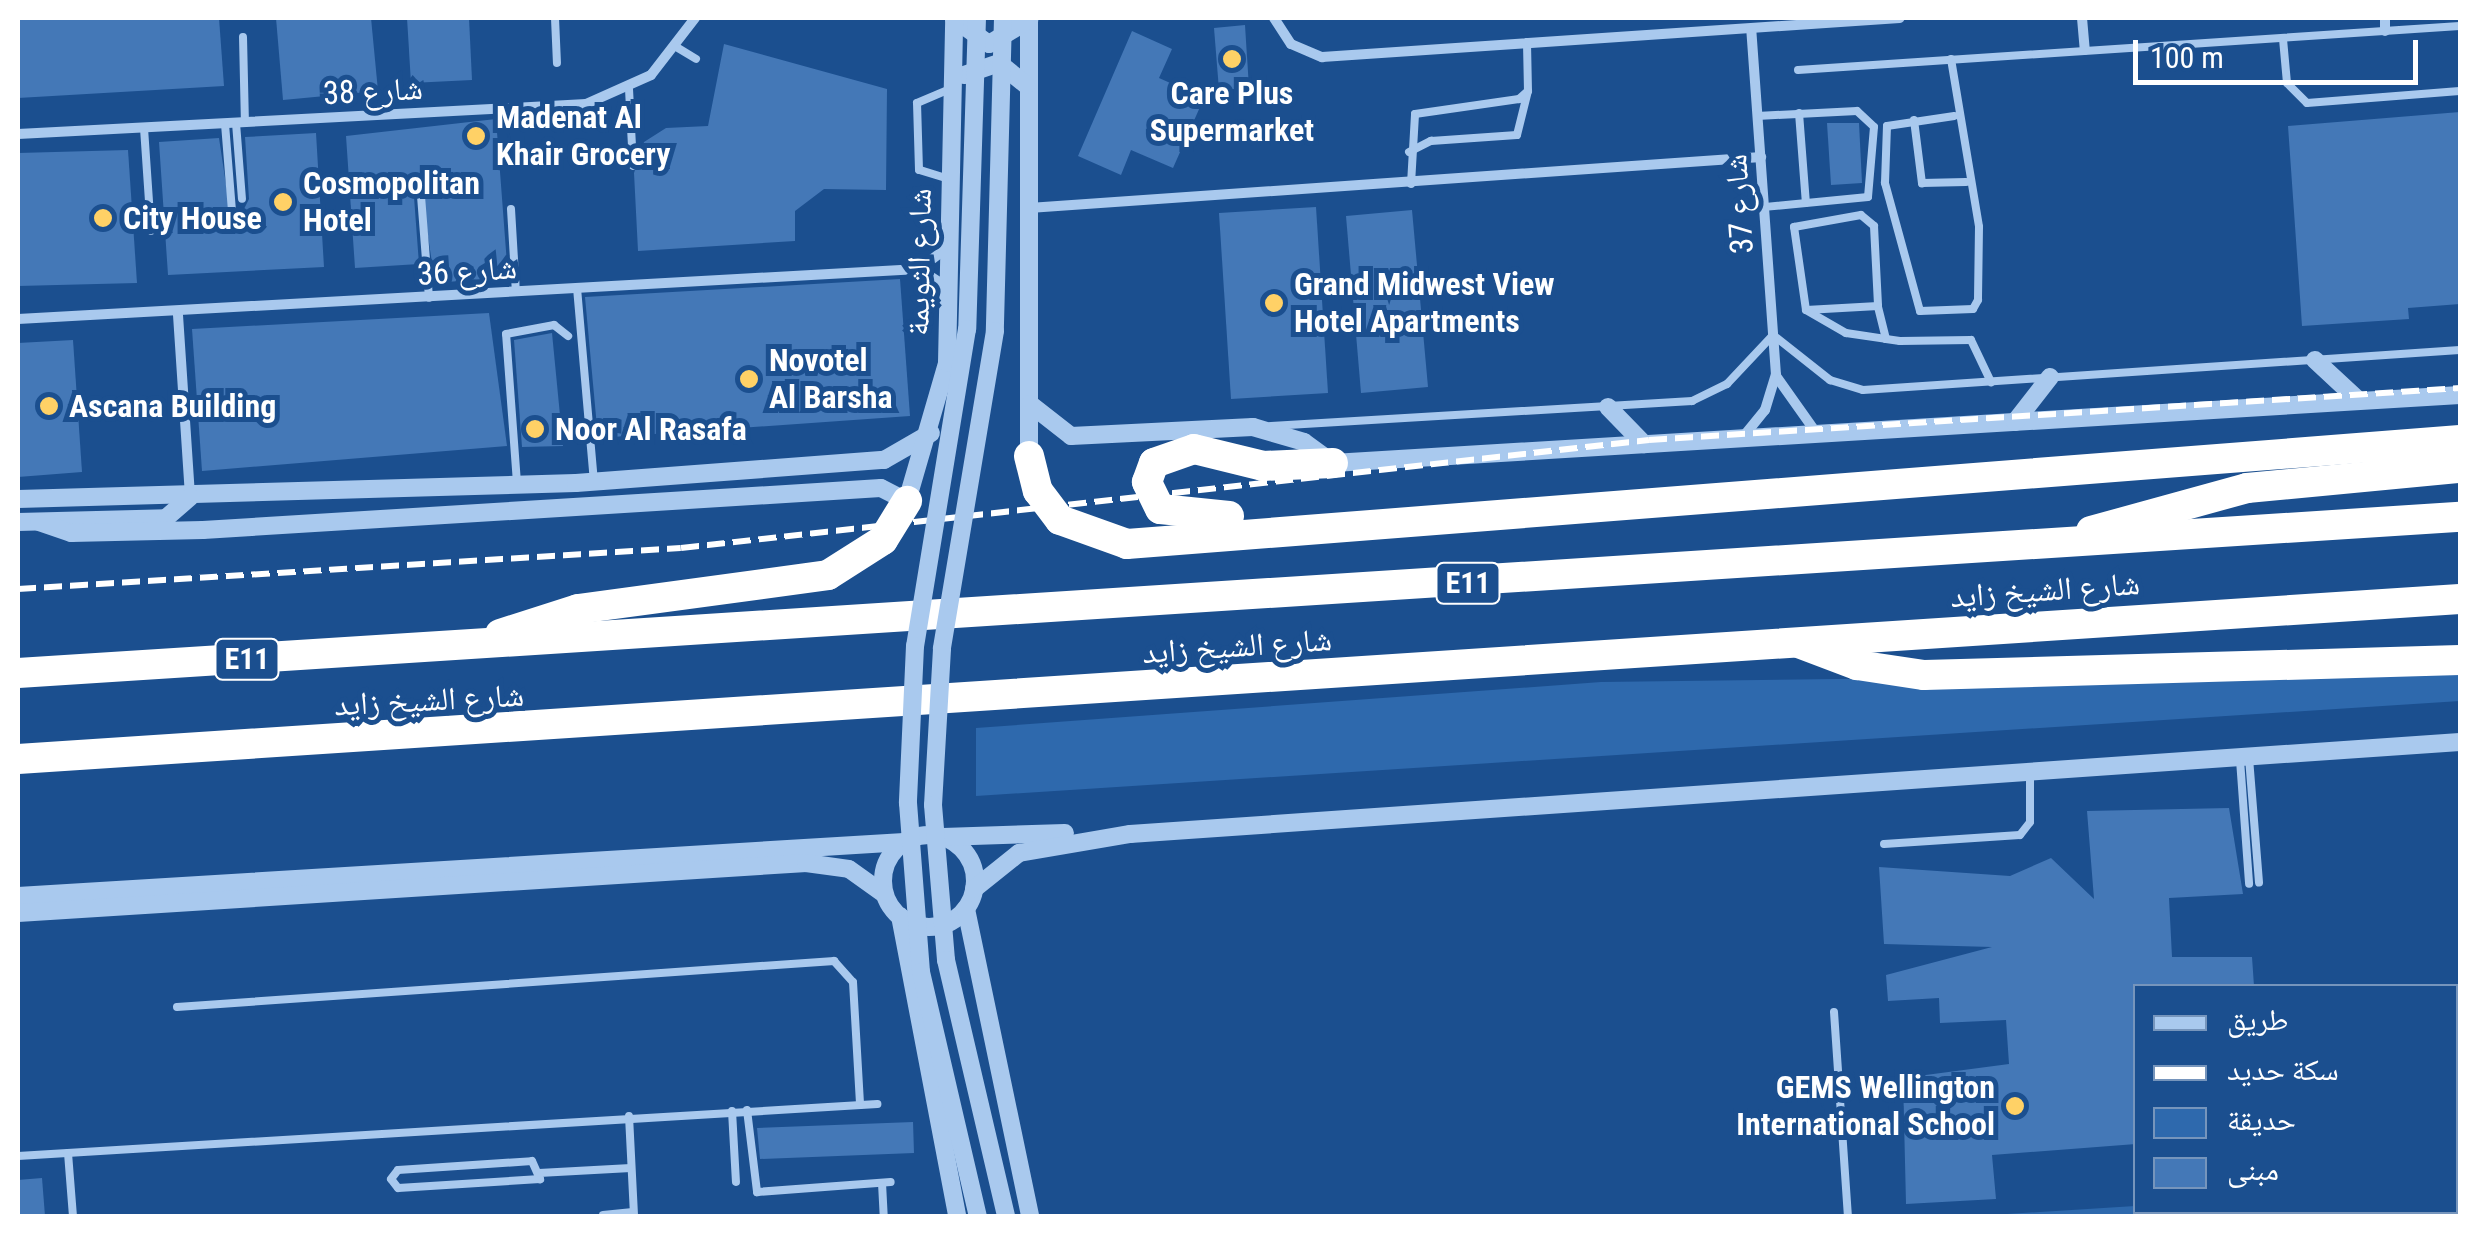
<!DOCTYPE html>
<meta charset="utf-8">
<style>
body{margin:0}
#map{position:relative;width:2478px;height:1234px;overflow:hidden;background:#1b4f8f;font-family:"Roboto Condensed","Noto Naskh Arabic",sans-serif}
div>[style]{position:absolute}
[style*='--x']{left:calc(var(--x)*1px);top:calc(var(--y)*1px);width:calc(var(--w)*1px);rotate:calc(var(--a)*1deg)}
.green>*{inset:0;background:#2e69ad}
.building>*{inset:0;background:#4478b7}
.service>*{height:8px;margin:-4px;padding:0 4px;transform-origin:4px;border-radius:4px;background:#a9c9ee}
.minor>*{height:10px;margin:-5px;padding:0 5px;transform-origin:5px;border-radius:5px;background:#a9c9ee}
.tertiary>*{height:18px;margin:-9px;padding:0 9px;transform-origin:9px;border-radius:9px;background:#a9c9ee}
.tertiary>.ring{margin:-9px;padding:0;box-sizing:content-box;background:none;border:18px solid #a9c9ee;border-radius:50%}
.motorway>*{height:30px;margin:-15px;padding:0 15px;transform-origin:15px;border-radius:15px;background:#fff}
.rail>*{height:6px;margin-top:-3px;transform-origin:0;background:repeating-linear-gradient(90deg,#fff 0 18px,transparent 0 26px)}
.tertiary-bridge>*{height:18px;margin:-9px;padding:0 9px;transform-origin:9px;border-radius:9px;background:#a9c9ee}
.dots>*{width:28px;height:28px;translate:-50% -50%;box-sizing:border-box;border:5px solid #1b4f8f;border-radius:50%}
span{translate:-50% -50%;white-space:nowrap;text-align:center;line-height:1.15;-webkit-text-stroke:10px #1b4f8f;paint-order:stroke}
.shield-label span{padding:2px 8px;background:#1b4f8f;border:2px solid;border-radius:8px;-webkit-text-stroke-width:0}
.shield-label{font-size:30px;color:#fff;font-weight:700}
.street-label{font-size:32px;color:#fff}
.poi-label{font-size:32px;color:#fff;font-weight:700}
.left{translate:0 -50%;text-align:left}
.right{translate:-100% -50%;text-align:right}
.frame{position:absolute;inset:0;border:20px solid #fff;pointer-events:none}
.legend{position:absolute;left:2133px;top:984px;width:325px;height:230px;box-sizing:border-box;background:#1b4f8f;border:2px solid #7695bc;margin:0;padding:12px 18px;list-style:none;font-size:30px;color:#fff}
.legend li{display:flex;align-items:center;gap:20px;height:50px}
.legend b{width:50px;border:2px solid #7695bc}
.scale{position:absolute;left:2133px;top:40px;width:285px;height:45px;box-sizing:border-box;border:5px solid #fff;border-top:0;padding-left:12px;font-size:30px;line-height:35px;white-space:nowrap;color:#fff;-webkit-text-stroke:8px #1b4f8f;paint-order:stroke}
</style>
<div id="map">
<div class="green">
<i style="clip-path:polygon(2460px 671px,2460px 701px,976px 796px,976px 728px,1601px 682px)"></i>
<i style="clip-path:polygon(2135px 1206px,2210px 1216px,1976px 1216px)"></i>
</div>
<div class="building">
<i style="clip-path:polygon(18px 18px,219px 18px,224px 86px,18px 98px)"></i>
<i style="clip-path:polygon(276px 18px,371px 18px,378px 91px,283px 100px)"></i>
<i style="clip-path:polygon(407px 18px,469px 18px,472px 80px,411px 83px)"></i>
<i style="clip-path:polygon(1245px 25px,1249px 88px,1219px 90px,1214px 28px)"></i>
<i style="clip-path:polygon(1132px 31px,1172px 49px,1159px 78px,1204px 98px,1173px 168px,1131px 150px,1121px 175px,1078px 156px)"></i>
<i style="clip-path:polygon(724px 44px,887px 89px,886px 190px,824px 189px,795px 211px,795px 241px,638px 251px,634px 173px,644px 142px,666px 128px,708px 126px)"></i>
<i style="clip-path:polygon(2460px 112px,2460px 304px,2408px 308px,2409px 319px,2302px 326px,2288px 126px)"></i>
<i style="clip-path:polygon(496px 119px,508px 277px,435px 283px,421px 189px,414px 197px,419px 264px,355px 268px,346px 136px)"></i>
<i style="clip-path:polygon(1827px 123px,1859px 123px,1862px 183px,1831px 185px)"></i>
<i style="clip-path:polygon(316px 133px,324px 267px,168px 275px,159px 142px,219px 138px,233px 231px,249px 199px,245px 137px)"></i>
<i style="clip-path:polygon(128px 150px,137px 283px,18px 286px,18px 153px)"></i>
<i style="clip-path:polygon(1316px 207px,1328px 393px,1231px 399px,1219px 213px)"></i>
<i style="clip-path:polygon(1412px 210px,1428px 387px,1361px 393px,1346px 216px)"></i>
<i style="clip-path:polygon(900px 279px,910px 416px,598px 438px,585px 297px)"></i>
<i style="clip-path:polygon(489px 313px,507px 446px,202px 471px,192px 329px)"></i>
<i style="clip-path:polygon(552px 333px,563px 446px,522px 447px,514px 340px)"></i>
<i style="clip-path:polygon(73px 340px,82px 472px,18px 477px,18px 343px)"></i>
<i style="clip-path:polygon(2229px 808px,2243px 894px,2169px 898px,2172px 957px,2252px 957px,2254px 986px,2136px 986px,2136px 1144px,1992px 1155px,1996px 1199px,1906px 1204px,1903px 1078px,2009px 1064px,2006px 1020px,1940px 1023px,1939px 998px,1888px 1001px,1886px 975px,1992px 947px,1884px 944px,1879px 867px,2010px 876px,2051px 858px,2094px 899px,2087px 811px)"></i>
<i style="clip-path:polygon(913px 1122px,914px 1153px,760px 1159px,757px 1128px)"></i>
<i style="clip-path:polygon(42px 1178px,45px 1216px,18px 1216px,18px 1180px)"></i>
</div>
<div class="service">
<i style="--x:555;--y:18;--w:45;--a:87.5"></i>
<i style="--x:243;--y:37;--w:86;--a:88.7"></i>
<i style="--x:2283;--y:39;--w:44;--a:84.8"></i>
<i style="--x:2287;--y:83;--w:28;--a:45"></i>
<i style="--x:2307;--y:103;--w:153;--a:-4.5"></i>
<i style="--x:678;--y:48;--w:21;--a:31"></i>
<i style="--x:1951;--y:59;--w:170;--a:80.5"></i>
<i style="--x:1979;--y:227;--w:73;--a:90.8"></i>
<i style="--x:1978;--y:300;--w:10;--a:119"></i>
<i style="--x:1973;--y:309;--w:53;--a:177.8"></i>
<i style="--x:1920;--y:311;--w:133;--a:-105.3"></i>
<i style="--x:1885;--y:183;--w:57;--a:-88"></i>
<i style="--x:1887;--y:126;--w:68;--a:-8.5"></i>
<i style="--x:1798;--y:70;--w:663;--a:-3.8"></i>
<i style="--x:629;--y:89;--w:77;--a:87"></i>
<i style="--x:1799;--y:113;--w:90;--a:85.6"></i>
<i style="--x:1757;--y:116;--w:100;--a:-2.9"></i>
<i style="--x:1857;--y:111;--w:23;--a:43"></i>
<i style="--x:1874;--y:127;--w:70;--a:94.9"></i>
<i style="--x:1868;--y:197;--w:103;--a:174.5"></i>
<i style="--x:1914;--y:120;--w:64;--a:82.8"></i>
<i style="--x:1922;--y:183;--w:44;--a:-1.3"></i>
<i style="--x:236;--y:123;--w:76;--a:85.5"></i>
<i style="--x:225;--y:124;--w:100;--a:85.4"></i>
<i style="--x:144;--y:128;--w:103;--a:86.1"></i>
<i style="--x:1409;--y:152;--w:25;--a:-27"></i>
<i style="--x:1431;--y:141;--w:86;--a:-4"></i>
<i style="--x:1517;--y:135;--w:45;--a:-76"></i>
<i style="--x:949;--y:179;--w:31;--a:-163"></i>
<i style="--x:919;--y:170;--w:67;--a:-91.7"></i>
<i style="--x:917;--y:103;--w:38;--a:-23"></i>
<i style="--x:1411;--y:184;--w:70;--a:-86.7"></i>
<i style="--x:1415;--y:114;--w:105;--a:-8.2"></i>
<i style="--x:1519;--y:99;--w:12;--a:-42"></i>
<i style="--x:1528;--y:91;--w:49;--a:-91.2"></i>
<i style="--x:421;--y:196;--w:102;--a:85.5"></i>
<i style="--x:511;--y:209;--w:83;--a:86.6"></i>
<i style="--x:577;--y:288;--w:194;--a:85"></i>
<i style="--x:1806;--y:310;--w:84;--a:-98.2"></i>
<i style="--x:1794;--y:227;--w:68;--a:-10.2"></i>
<i style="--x:1861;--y:215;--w:17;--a:40"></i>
<i style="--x:1874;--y:226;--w:80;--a:87.1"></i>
<i style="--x:1886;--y:339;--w:34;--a:-104"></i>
<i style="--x:1878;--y:306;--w:72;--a:176.8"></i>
<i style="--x:1806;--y:310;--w:46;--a:29.9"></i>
<i style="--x:1846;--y:333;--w:40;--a:8.5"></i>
<i style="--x:1886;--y:339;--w:14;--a:8"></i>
<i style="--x:1900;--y:341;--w:71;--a:-0.8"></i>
<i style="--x:1971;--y:340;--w:47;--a:64.5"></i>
<i style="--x:1271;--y:426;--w:422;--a:-3.4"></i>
<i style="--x:1692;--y:401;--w:39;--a:-26"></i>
<i style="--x:1727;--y:384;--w:67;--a:-46.8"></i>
<i style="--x:1773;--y:335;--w:73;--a:38.3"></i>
<i style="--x:1830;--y:380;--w:34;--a:17"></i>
<i style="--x:1863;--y:390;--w:598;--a:-3.83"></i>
<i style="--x:517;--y:483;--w:149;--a:-94.2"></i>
<i style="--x:506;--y:334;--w:49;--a:-10.6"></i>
<i style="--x:554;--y:325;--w:18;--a:38"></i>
<i style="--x:2249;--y:758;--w:125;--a:85.4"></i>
<i style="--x:2240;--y:760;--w:124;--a:85.8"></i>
<i style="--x:1884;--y:844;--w:136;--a:-3.8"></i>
<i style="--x:2020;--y:835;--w:16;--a:-52"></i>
<i style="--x:2030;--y:822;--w:51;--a:-90"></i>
<i style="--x:177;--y:1007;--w:659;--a:-4.01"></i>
<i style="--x:834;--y:961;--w:28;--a:48"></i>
<i style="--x:853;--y:982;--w:123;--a:86.7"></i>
<i style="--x:1834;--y:1012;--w:204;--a:86.1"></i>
<i style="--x:747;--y:1110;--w:83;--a:83"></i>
<i style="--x:757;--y:1192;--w:134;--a:-4.3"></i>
<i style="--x:732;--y:1111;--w:71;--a:86.8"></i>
<i style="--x:629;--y:1116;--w:100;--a:87.1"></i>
<i style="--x:68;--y:1153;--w:63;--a:85.5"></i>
<i style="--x:18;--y:1156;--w:861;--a:-3.46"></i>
<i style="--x:532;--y:1161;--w:20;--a:66"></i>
<i style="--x:540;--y:1179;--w:142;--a:176.4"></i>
<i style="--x:398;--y:1188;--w:11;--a:-128"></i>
<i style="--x:391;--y:1179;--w:11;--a:-52"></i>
<i style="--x:398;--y:1170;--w:134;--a:-3.8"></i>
<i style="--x:539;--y:1173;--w:92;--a:-3.1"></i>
<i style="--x:882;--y:1183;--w:33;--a:87"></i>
<i style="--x:603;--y:1215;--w:30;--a:-6"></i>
</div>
<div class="minor">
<i style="--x:1274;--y:18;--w:31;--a:57"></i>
<i style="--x:1291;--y:44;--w:34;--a:23"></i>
<i style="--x:1322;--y:57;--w:579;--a:-3.86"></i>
<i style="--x:2082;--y:18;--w:32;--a:85"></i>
<i style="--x:2385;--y:18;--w:13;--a:90"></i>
<i style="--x:18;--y:134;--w:569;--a:-3.02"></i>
<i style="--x:586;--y:104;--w:71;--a:-24"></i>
<i style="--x:651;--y:75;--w:72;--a:-52.3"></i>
<i style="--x:1029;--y:208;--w:734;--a:-3.99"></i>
<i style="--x:919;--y:269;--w:33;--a:33"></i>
<i style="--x:178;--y:315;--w:181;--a:86.2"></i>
<i style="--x:18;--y:319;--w:902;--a:-3.18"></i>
<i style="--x:919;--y:269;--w:35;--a:-37"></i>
<i style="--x:1776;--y:376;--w:71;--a:54.7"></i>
<i style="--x:1743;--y:437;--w:35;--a:-51"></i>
<i style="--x:1765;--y:410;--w:37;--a:-73"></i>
<i style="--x:1776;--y:375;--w:347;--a:-94.1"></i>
</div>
<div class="tertiary">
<i style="--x:1029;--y:18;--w:438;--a:90"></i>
<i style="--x:954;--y:19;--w:43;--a:35.5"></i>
<i style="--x:989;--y:44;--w:47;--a:-31"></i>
<i style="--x:964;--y:75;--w:37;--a:-19"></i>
<i style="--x:999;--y:63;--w:35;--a:39"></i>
<i style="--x:2315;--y:360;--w:59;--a:42.9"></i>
<i style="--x:1030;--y:404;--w:52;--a:38"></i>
<i style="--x:1071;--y:436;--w:182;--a:-2.8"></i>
<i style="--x:1253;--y:427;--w:53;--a:16.4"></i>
<i style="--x:1304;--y:442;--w:36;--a:36"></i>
<i style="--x:1333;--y:463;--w:1129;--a:-3.45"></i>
<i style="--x:1608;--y:407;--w:52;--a:45.8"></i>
<i style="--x:2015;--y:422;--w:57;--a:-52.1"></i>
<i style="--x:18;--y:499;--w:558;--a:-1.64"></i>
<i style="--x:576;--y:483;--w:309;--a:-4.3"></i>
<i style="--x:884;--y:460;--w:54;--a:-29.9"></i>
<i style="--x:18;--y:522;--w:148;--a:-1.5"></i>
<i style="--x:166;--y:518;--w:32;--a:-41"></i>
<i style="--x:39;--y:522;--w:34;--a:19"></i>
<i style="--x:71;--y:533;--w:132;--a:-1.3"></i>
<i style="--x:203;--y:530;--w:679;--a:-3.54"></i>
<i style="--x:881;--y:488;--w:29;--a:27"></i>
<i style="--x:907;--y:501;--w:144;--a:-73.8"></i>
<i style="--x:947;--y:363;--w:345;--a:-88.8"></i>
<i class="ring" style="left:883px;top:835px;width:74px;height:74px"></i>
<i style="--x:943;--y:837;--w:122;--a:-1.9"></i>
<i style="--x:974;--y:889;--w:58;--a:-38.7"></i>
<i style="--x:1019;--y:853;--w:113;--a:-9.7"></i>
<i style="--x:1130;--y:834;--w:1333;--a:-3.96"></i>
<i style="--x:18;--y:896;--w:888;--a:-3.49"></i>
<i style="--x:966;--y:909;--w:314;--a:78.2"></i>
<i style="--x:18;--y:913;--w:790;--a:-3.63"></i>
<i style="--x:806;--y:863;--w:43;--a:7.9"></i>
<i style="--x:849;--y:869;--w:43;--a:35.5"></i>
<i style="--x:900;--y:916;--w:305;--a:79.2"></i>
</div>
<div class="motorway">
<i style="--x:1029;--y:456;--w:36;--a:76"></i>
<i style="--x:1038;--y:491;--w:36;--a:53"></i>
<i style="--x:1060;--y:520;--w:71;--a:19.7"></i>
<i style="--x:1127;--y:544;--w:1337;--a:-4.46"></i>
<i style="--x:1229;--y:516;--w:69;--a:-174.2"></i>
<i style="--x:1160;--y:509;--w:30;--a:-116"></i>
<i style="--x:1147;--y:482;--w:20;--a:-70"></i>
<i style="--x:1154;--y:463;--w:42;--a:-19.3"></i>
<i style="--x:1194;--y:449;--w:71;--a:13.8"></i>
<i style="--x:1263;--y:466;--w:70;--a:-2.5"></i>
<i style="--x:2091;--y:531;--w:162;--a:-15.4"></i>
<i style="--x:2247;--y:488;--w:214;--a:-5.4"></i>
<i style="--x:500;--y:634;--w:82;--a:-17.8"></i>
<i style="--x:578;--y:609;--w:252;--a:-7.7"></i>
<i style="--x:828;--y:575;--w:65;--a:-32.5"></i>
<i style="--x:883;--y:540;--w:46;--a:-58.4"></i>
<i style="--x:1801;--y:644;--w:60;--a:20.6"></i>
<i style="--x:1857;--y:665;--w:68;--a:8.5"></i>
<i style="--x:1924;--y:675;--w:536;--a:-1.6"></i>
<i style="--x:18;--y:673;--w:2447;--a:-3.66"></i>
<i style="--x:18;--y:759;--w:2447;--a:-3.75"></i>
</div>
<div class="rail">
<i style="--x:18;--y:589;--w:664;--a:-3.54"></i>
<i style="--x:681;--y:548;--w:974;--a:-6.37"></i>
<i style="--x:1649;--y:440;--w:813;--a:-3.67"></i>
</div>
<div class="tertiary-bridge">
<i style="--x:977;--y:18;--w:311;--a:91.8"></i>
<i style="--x:967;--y:329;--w:321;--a:99.3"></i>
<i style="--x:915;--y:646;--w:157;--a:92.6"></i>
<i style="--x:908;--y:803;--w:169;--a:85.6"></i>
<i style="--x:921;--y:972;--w:251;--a:76.9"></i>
<i style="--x:1003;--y:18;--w:313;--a:91.5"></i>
<i style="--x:995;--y:331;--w:322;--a:99.5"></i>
<i style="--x:942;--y:649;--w:156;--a:93.3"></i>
<i style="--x:933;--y:805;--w:156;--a:85.2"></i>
<i style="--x:946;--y:960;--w:263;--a:76.8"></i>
</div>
<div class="dots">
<i style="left:1232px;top:59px;background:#ffd166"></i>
<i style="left:476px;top:136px;background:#ffd166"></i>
<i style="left:283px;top:202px;background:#ffd166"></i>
<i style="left:103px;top:218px;background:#ffd166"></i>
<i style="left:1274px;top:303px;background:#ffd166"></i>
<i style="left:749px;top:379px;background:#ffd166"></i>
<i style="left:49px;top:406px;background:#ffd166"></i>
<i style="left:535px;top:429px;background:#ffd166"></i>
<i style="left:2015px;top:1106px;background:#ffd166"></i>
</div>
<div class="shield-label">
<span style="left:1468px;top:583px">E11</span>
<span style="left:247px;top:659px">E11</span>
</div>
<div class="street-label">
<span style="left:373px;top:91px;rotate:-3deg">شارع 38</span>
<span style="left:1739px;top:204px;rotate:-94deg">شارع 37</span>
<span style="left:919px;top:262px;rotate:-89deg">شارع الثويمة</span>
<span style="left:467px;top:271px;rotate:-4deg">شارع 36</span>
<span style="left:2045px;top:590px;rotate:-4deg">شارع الشيخ زايد</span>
<span style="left:1237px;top:646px;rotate:-4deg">شارع الشيخ زايد</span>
<span style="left:429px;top:700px;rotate:-3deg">شارع الشيخ زايد</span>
</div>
<div class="poi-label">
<span style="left:1232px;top:112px">Care Plus<br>Supermarket</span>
<span class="left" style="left:496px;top:136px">Madenat Al<br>Khair Grocery</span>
<span class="left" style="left:303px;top:202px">Cosmopolitan<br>Hotel</span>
<span class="left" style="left:123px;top:218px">City House</span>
<span class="left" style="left:1294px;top:303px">Grand Midwest View<br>Hotel Apartments</span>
<span class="left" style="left:769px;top:379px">Novotel<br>Al Barsha</span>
<span class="left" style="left:69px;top:406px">Ascana Building</span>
<span class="left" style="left:555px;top:429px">Noor Al Rasafa</span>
<span class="right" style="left:1995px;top:1106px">GEMS Wellington<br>International School</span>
</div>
<div class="frame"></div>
<ul class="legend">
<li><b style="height:12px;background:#a9c9ee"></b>طريق</li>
<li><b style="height:12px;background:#fff"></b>سكة حديد</li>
<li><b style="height:28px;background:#2e69ad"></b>حديقة</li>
<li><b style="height:28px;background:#4478b7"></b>مبنى</li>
</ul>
<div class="scale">100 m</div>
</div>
